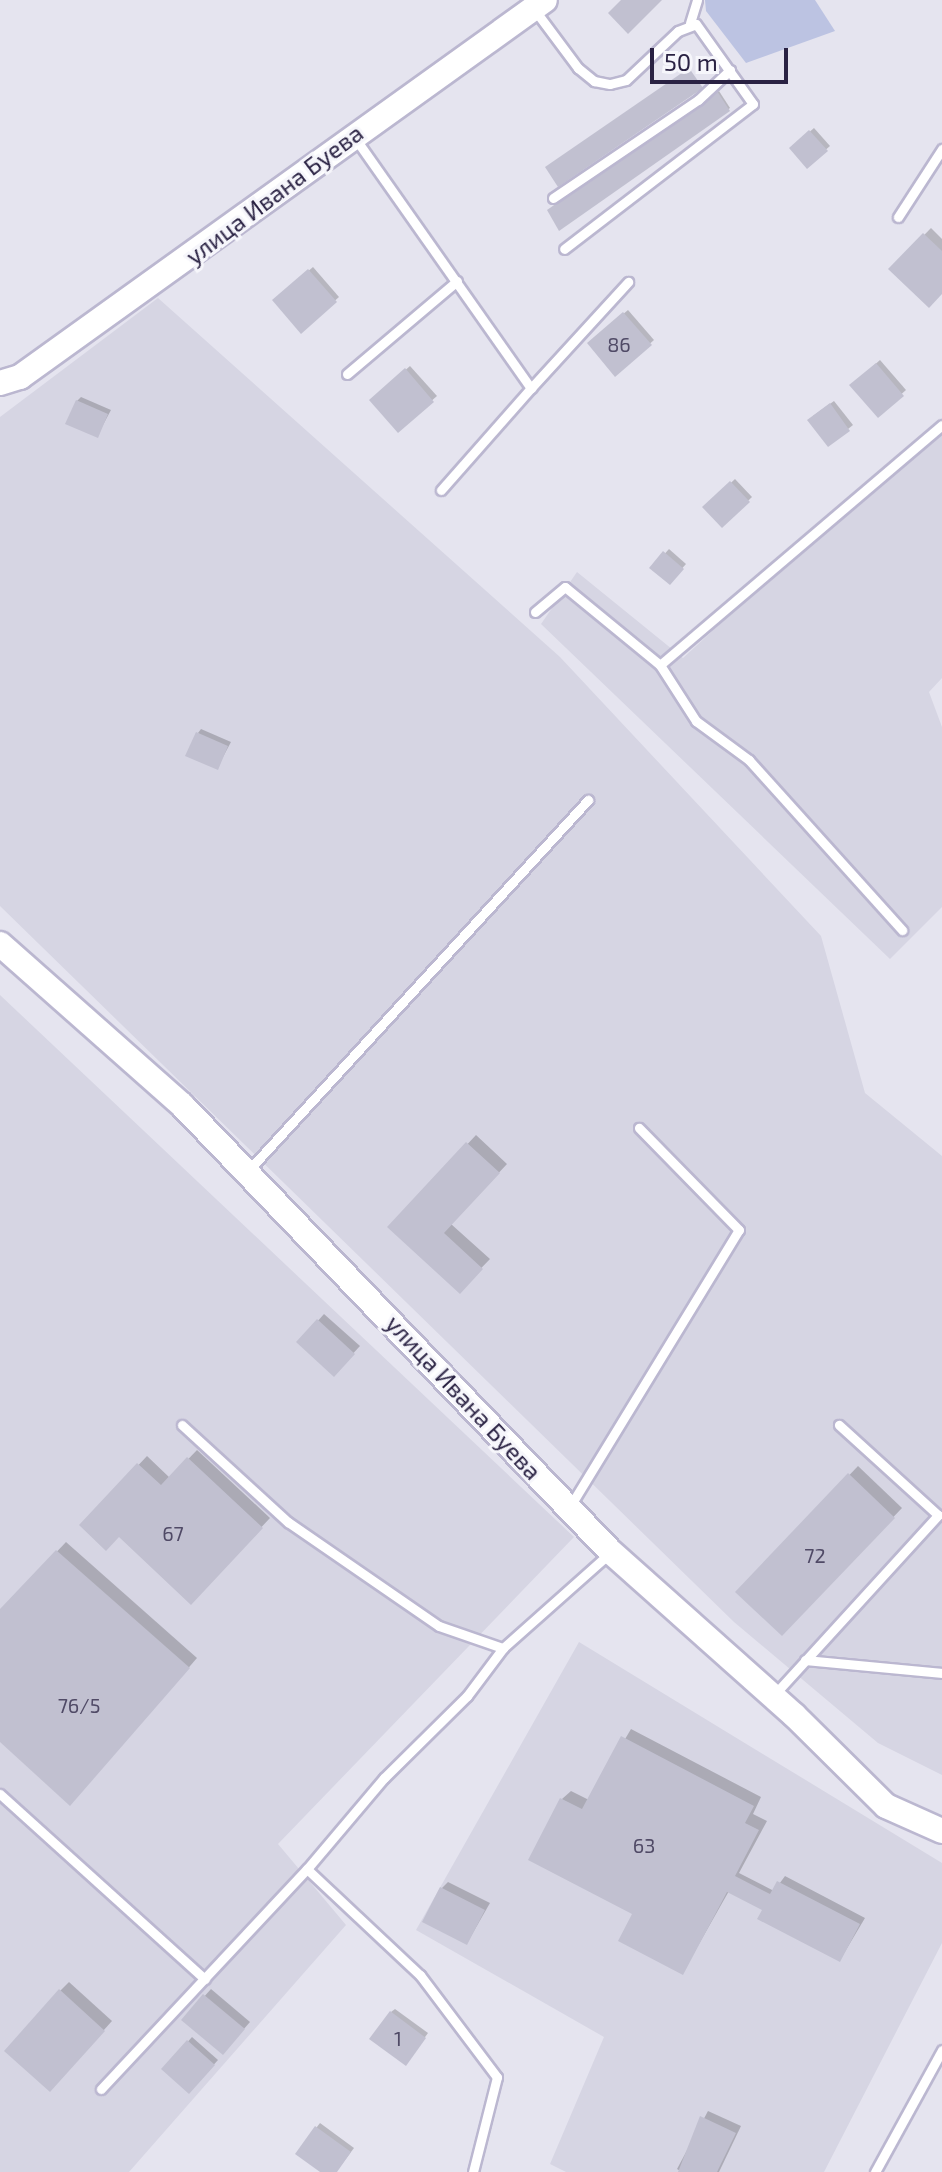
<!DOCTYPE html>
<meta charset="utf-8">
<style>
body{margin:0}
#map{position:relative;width:942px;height:2172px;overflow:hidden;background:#e5e4ef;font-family:"Exo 2",sans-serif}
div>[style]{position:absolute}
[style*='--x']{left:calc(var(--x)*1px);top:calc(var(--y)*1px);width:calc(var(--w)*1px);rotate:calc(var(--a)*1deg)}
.built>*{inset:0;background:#d6d5e3}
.green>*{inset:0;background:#bcc3e2}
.shadow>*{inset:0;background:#0003}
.building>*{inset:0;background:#c1c0d0}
.roads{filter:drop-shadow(2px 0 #bbb7d0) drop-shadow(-2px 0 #bbb7d0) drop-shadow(0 2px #bbb7d0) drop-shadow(0 -2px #bbb7d0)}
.lane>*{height:9px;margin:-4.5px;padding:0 4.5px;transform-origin:4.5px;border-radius:4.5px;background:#fff}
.secondary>*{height:24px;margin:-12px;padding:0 12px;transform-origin:12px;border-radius:12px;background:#fff}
span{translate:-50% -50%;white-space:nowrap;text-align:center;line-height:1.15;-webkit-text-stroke:6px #f6f6fb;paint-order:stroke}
.number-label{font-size:20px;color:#504a66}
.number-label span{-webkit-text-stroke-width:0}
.street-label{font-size:24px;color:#2a2243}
.scale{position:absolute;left:650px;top:48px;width:138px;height:36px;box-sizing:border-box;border:4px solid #2a2243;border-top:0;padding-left:10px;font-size:24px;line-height:28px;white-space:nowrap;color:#2a2243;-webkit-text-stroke:6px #f6f6fb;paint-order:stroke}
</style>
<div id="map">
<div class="built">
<i style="clip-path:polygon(158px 298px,560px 657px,821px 936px,865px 1093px,942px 1156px,942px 1775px,878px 1743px,734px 1622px,0 906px,0 417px)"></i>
<i style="clip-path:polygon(942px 429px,942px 678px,929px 692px,942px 727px,942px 907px,890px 959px,541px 624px,577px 572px,683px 658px,834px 519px)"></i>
<i style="clip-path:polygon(0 995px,574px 1537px,278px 1844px,346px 1925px,129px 2172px,0 2172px)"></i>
<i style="clip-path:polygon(579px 1642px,942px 1863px,942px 1943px,824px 2172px,566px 2172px,550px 2164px,604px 2037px,416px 1930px)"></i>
</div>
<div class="green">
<i style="clip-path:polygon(705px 0,815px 0,835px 31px,746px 63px,706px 11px)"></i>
</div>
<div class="shadow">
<i style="clip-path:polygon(719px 91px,730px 108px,560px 228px,551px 209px)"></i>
<i style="clip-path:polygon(814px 128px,830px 146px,807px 166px,791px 148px)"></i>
<i style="clip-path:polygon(931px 228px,942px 239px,942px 292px,891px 269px)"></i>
<i style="clip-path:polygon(313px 267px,339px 297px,301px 331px,275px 300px)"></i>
<i style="clip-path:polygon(628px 310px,654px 340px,616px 374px,589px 343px)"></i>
<i style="clip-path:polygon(880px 360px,906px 390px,878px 415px,852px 385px)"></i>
<i style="clip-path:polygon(410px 366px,437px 396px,398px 430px,372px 400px)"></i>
<i style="clip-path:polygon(81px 397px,111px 410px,97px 436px,77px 401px)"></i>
<i style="clip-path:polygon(834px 401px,853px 425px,828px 445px,813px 416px)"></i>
<i style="clip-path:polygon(735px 479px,752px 497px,722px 526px,705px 507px)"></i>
<i style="clip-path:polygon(669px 549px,686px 564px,670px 582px,652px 568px)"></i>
<i style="clip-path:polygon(201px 729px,231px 742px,217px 768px,198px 733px)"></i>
<i style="clip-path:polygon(476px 1135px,507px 1164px,451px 1224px,490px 1259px,459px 1291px,390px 1227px)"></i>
<i style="clip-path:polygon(324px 1314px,360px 1346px,334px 1374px,299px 1342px)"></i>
<i style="clip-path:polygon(197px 1450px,270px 1518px,191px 1602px,119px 1535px,82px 1525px,147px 1456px,170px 1478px)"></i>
<i style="clip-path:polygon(858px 1466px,902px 1508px,782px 1634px,738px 1592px)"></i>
<i style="clip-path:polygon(66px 1542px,197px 1658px,78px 1795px,0 1740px,0 1612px)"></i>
<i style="clip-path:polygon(631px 1729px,761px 1797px,753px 1814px,767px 1821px,739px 1873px,774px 1891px,785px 1876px,865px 1918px,840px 1960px,768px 1903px,729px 1891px,683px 1972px,635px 1913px,562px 1799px,571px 1791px,589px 1800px)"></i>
<i style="clip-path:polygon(448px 1882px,490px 1903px,467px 1943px,442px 1888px)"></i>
<i style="clip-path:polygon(69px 1982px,112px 2021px,58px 2081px,60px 1991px)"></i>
<i style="clip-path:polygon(211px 1989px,250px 2022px,229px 2046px,184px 2019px)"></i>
<i style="clip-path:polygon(395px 2009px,428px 2033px,409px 2059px,391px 2012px)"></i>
<i style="clip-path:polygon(192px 2037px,218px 2060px,189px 2092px,164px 2069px)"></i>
<i style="clip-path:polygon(708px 2111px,741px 2126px,719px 2172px,682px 2172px,677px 2169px)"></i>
<i style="clip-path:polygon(320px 2123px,354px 2148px,336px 2172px,323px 2172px,297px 2153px)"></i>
</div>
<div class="building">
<i style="clip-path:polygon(621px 0,662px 0,628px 34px,608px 13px)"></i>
<i style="clip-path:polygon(689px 68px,703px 88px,558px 187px,545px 167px)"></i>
<i style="clip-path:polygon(717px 91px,730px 111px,559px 231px,547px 210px)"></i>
<i style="clip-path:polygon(809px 130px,828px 151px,807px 169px,789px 148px)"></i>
<i style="clip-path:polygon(923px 233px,942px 251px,942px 294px,929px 308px,888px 269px)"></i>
<i style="clip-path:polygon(308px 269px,337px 302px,301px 334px,272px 300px)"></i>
<i style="clip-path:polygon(623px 312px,652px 345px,615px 377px,587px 343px)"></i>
<i style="clip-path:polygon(876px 363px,904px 396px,878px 418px,849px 385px)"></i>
<i style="clip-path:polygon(405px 368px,434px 402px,398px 433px,369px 400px)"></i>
<i style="clip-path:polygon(76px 400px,108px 414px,98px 438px,65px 424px)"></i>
<i style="clip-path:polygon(830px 403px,850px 431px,828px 447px,807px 420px)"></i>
<i style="clip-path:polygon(730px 481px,750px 502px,722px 528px,702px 507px)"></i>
<i style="clip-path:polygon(663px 551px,684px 569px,670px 585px,649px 568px)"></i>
<i style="clip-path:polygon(196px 732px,228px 746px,218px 770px,185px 756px)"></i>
<i style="clip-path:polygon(466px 1142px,500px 1173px,444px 1233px,483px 1269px,460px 1294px,387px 1227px)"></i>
<i style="clip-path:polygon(317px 1319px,355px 1354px,334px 1377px,296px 1342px)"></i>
<i style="clip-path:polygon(187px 1457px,263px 1528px,191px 1605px,119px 1537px,106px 1551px,79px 1525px,137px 1463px,161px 1485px)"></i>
<i style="clip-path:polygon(848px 1473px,895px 1518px,782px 1636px,735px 1592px)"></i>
<i style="clip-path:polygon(56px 1550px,190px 1668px,70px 1806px,0 1742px,0 1609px)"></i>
<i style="clip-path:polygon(621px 1736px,754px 1806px,745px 1823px,759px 1830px,735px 1876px,770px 1894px,777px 1881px,860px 1924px,840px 1962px,757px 1919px,762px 1910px,727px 1892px,683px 1975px,618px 1941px,632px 1914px,528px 1860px,560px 1798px,582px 1809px)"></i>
<i style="clip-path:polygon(440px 1887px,485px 1910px,467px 1945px,422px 1922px)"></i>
<i style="clip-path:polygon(59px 1989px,105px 2031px,50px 2092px,4px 2051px)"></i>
<i style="clip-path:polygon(203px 1994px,245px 2029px,223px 2055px,181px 2020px)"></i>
<i style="clip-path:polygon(390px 2011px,426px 2038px,406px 2066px,369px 2039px)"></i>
<i style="clip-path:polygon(187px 2040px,215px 2065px,189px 2094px,161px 2069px)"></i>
<i style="clip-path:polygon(700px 2116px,736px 2133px,717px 2172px,678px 2172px)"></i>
<i style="clip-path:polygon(315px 2126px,351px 2152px,337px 2172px,320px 2172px,295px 2154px)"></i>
</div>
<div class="roads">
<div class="lane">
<i style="--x:534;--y:9;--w:74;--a:53.3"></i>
<i style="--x:578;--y:68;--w:21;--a:39"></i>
<i style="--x:594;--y:81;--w:16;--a:11"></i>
<i style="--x:610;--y:84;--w:16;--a:-14"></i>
<i style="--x:626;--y:80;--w:71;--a:-43.3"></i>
<i style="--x:678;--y:31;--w:19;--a:-21"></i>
<i style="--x:696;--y:24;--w:98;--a:54.5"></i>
<i style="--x:753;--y:104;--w:238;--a:142.5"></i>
<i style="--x:690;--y:23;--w:24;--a:-73"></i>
<i style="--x:355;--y:138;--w:306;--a:54.9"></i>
<i style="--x:531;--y:388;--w:144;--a:-47.5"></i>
<i style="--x:553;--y:198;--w:175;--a:-34.1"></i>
<i style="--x:698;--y:100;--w:44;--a:-43.2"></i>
<i style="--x:898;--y:217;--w:81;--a:-57.1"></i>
<i style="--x:347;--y:374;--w:144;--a:-40.2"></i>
<i style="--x:441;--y:490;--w:136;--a:-48.6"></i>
<i style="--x:535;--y:612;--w:39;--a:-40"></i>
<i style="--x:565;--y:587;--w:123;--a:39.4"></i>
<i style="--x:660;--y:665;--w:370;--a:-40.4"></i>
<i style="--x:660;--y:665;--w:67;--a:57.3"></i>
<i style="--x:696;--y:721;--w:66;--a:36.3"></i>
<i style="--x:749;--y:760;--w:229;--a:48"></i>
<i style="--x:247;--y:1172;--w:505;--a:-47.49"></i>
<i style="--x:182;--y:1425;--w:144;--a:42.5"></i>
<i style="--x:288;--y:1522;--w:183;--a:34.6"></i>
<i style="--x:439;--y:1626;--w:68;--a:19"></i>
<i style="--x:503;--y:1648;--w:142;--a:-41.6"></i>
<i style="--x:569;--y:1508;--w:326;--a:-58.6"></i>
<i style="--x:739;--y:1230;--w:143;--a:-134.4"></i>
<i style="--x:805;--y:1660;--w:138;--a:5.4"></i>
<i style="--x:773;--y:1696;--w:245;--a:-47.6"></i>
<i style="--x:938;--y:1515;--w:134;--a:-137.7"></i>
<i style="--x:0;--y:1794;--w:276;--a:42.1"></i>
<i style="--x:307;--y:1869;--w:155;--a:43.2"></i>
<i style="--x:420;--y:1975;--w:128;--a:53"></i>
<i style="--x:497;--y:2077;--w:98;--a:104.2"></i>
<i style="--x:101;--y:2089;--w:301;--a:-46.9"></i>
<i style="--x:307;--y:1869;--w:119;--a:-49.8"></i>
<i style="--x:384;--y:1778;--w:117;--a:-44.7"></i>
<i style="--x:467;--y:1696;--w:60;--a:-53.1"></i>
<i style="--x:875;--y:2172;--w:139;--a:-61.2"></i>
</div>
<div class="secondary">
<i style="--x:0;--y:383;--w:21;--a:-17"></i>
<i style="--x:20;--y:377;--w:646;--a:-35.68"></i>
<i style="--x:0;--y:944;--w:243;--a:41.5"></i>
<i style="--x:182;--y:1105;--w:620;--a:46.18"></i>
<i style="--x:611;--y:1552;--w:245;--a:41.7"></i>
<i style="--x:794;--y:1715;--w:129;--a:44.7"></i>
<i style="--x:886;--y:1806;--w:61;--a:24.1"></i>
</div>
</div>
<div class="number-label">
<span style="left:619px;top:344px">86</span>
<span style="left:173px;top:1533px">67</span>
<span style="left:815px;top:1555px">72</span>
<span style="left:79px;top:1705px">76/5</span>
<span style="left:644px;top:1845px">63</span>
<span style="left:398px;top:2038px">1</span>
</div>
<div class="street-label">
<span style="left:274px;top:194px;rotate:-37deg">улица Ивана Буева</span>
<span style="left:464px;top:1397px;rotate:47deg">улица Ивана Буева</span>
</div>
<div class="scale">50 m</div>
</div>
